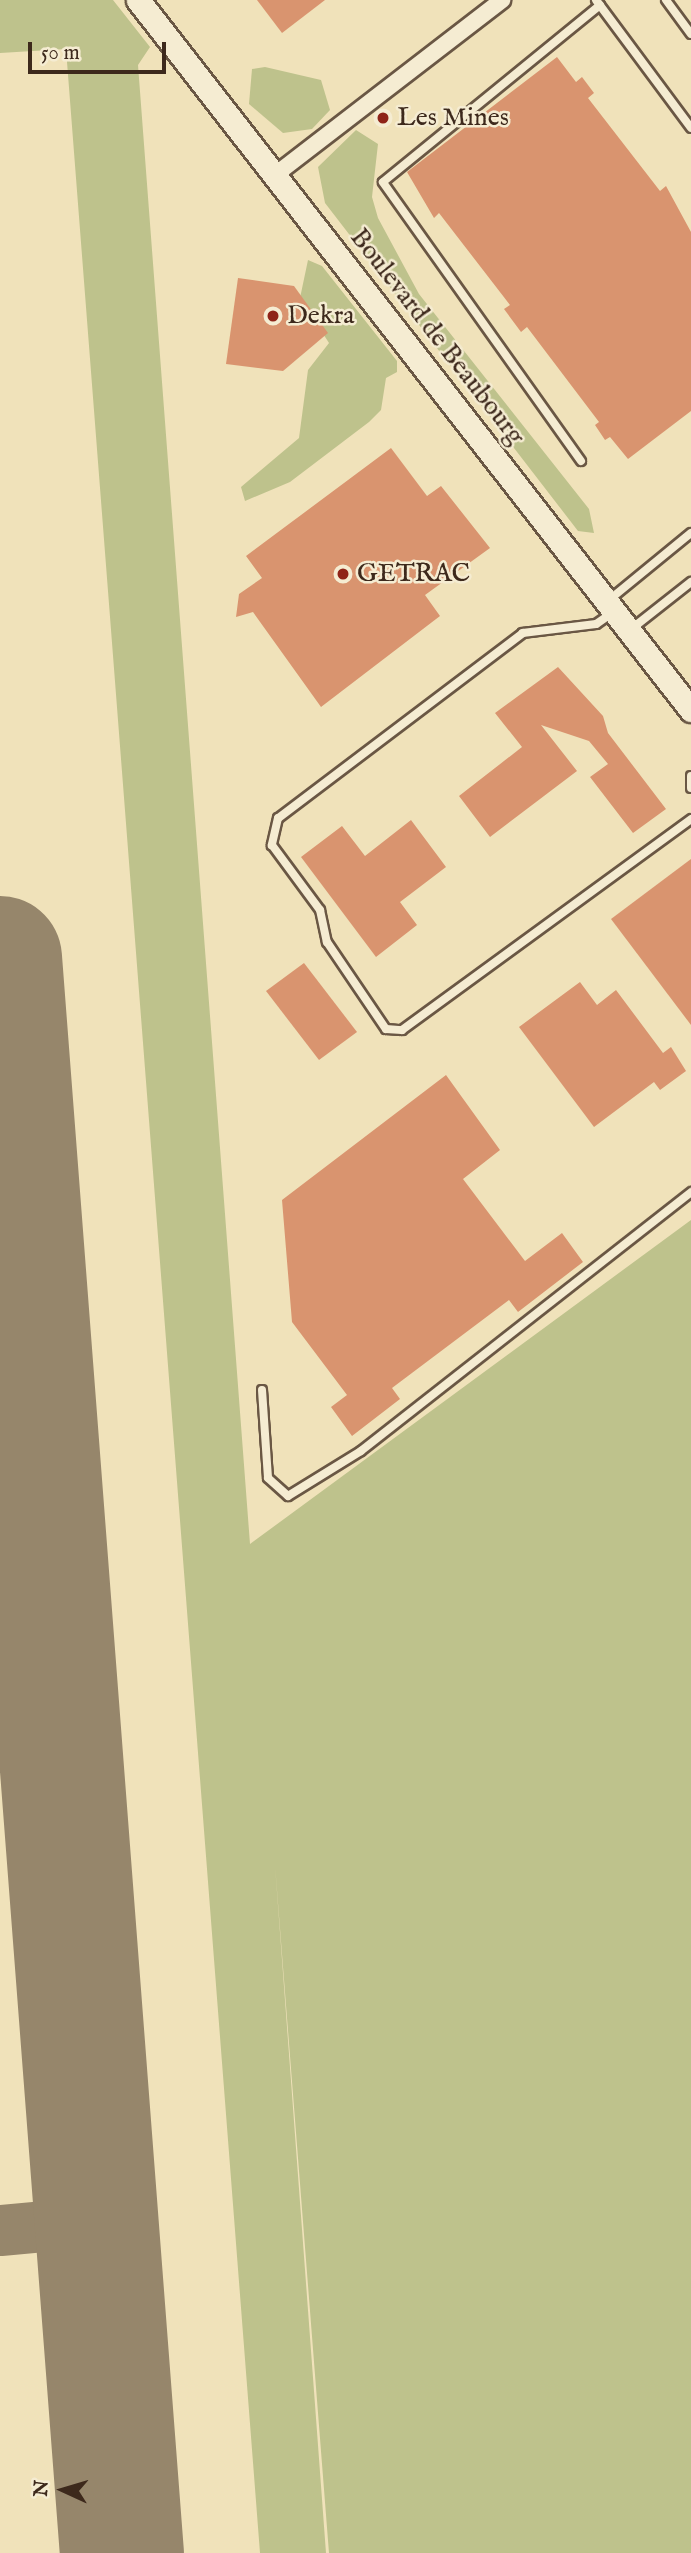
<!DOCTYPE html>
<style>
body{margin:0}
#map{position:relative;width:691px;height:2553px;overflow:hidden;background:#f0e2ba;font-family:"IM FELL English",serif}
div>[style]{position:absolute}
[style*='--x']{left:calc(var(--x)*1px);top:calc(var(--y)*1px);width:calc(var(--w)*1px);rotate:calc(var(--a)*1deg)}
.green>*{inset:0;background:#bec28c}
.taxiway>*{height:51px;margin:-25.5px;padding:0 25.5px;transform-origin:25.5px;border-radius:25.5px;background:#96866b}
.runway>*{height:124px;margin:-62px;padding:0 62px;transform-origin:62px;border-radius:62px;background:#96866b}
.building>*{inset:0;background:#d9946f}
.roads{filter:drop-shadow(2px 0 #6a5744) drop-shadow(-2px 0 #6a5744) drop-shadow(0 2px #6a5744) drop-shadow(0 -2px #6a5744)}
.lane>*{height:8px;margin:-4px;padding:0 4px;transform-origin:4px;border-radius:4px;background:#f5ecd2}
.street>*{height:16px;margin:-8px;padding:0 8px;transform-origin:8px;border-radius:8px;background:#f5ecd2}
.secondary>*{height:23px;margin:-11.5px;padding:0 11.5px;transform-origin:11.5px;border-radius:11.5px;background:#f5ecd2}
.dots>*{width:19px;height:19px;translate:-50% -50%;box-sizing:border-box;border:4px solid #f5ecd2;border-radius:50%}
span{translate:-50% -50%;white-space:nowrap;text-align:center;line-height:1.15;-webkit-text-stroke:5px #f5ecd2;paint-order:stroke}
.poi-label{font-size:26px;color:#3d291c}
.left{translate:0 -50%;text-align:left}
.street-label{font-size:26px;color:#3d291c}
.north{position:absolute;left:28px;top:2455px;width:70px;height:70px;-webkit-text-stroke:5px #f5ecd2;paint-order:stroke;rotate:274deg;font-size:19px;font-weight:700;line-height:28px;text-align:center;color:#3d291c}
.north::after{content:'';display:block;margin:auto;width:24px;height:32px;background:#3d291c;clip-path:polygon(50% 0,100% 100%,50% 72%,0 100%)}
.scale{position:absolute;left:28px;top:42px;width:138px;height:32px;box-sizing:border-box;border:4px solid #3d291c;border-top:0;padding-left:9px;font-size:21px;line-height:24px;white-space:nowrap;color:#3d291c;-webkit-text-stroke:5px #f5ecd2;paint-order:stroke}
</style>
<div id="map">
<div class="green">
<i style="clip-path:polygon(0 0,113px 0,150px 47px,138px 65px,250px 1544px,691px 1220px,691px 2553px,329px 2553px,275px 1865px,326px 2553px,260px 2553px,66px 49px,0 53px)"></i>
<i style="clip-path:polygon(265px 67px,321px 80px,330px 110px,312px 129px,283px 133px,249px 104px,252px 69px)"></i>
<i style="clip-path:polygon(356px 130px,378px 144px,372px 197px,378px 218px,419px 294px,589px 509px,594px 533px,578px 531px,325px 203px,318px 167px)"></i>
<i style="clip-path:polygon(308px 260px,322px 266px,397px 361px,397px 372px,386px 378px,381px 410px,369px 422px,290px 482px,245px 501px,241px 487px,299px 438px,308px 370px,329px 343px,300px 298px)"></i>
</div>
<div class="taxiway">
<i style="--x:0;--y:1506;--w:42;--a:-5.4"></i>
<i style="--x:0;--y:1747;--w:60;--a:-3.8"></i>
<i style="--x:0;--y:2230;--w:97;--a:-5.3"></i>
</div>
<div class="runway">
<i style="--x:0;--y:958;--w:1600;--a:85.63"></i>
</div>
<div class="building">
<i style="clip-path:polygon(257px 0,325px 0,282px 33px)"></i>
<i style="clip-path:polygon(557px 57px,576px 82px,582px 77px,594px 93px,588px 98px,660px 191px,666px 186px,691px 232px,691px 411px,628px 459px,610px 437px,605px 440px,595px 425px,599px 422px,527px 327px,521px 332px,504px 309px,510px 305px,439px 213px,434px 218px,407px 172px)"></i>
<i style="clip-path:polygon(238px 278px,294px 286px,328px 333px,283px 371px,226px 364px)"></i>
<i style="clip-path:polygon(391px 448px,427px 496px,441px 486px,490px 548px,425px 595px,440px 616px,321px 707px,253px 612px,236px 617px,239px 594px,262px 578px,246px 556px)"></i>
<i style="clip-path:polygon(558px 667px,603px 716px,608px 733px,666px 809px,633px 833px,590px 777px,608px 764px,589px 741px,541px 725px,577px 771px,490px 837px,459px 796px,522px 747px,495px 713px)"></i>
<i style="clip-path:polygon(411px 820px,446px 867px,400px 902px,417px 925px,376px 957px,301px 857px,342px 826px,365px 856px)"></i>
<i style="clip-path:polygon(691px 859px,691px 1025px,611px 919px)"></i>
<i style="clip-path:polygon(304px 963px,357px 1032px,319px 1060px,266px 991px)"></i>
<i style="clip-path:polygon(580px 982px,597px 1005px,616px 990px,663px 1053px,671px 1047px,686px 1071px,660px 1090px,654px 1082px,594px 1127px,519px 1027px)"></i>
<i style="clip-path:polygon(446px 1075px,500px 1150px,463px 1179px,525px 1261px,562px 1233px,583px 1262px,518px 1312px,509px 1300px,392px 1388px,400px 1399px,352px 1436px,331px 1407px,347px 1395px,292px 1322px,282px 1200px)"></i>
</div>
<div class="roads">
<div class="lane">
<i style="--x:596;--y:0;--w:159;--a:53.4"></i>
<i style="--x:666;--y:0;--w:42;--a:53.7"></i>
<i style="--x:581;--y:461;--w:342;--a:-125.4"></i>
<i style="--x:383;--y:182;--w:280;--a:-39.2"></i>
<i style="--x:609;--y:600;--w:106;--a:-39.3"></i>
<i style="--x:612;--y:613;--w:19;--a:145"></i>
<i style="--x:596;--y:624;--w:74;--a:173"></i>
<i style="--x:523;--y:633;--w:307;--a:142.9"></i>
<i style="--x:278;--y:818;--w:28;--a:103"></i>
<i style="--x:272;--y:845;--w:81;--a:53.6"></i>
<i style="--x:320;--y:910;--w:33;--a:78"></i>
<i style="--x:327;--y:942;--w:105;--a:55.9"></i>
<i style="--x:386;--y:1029;--w:16;--a:4"></i>
<i style="--x:402;--y:1030;--w:358;--a:-36.1"></i>
<i style="--x:630;--y:630;--w:78;--a:-38.2"></i>
<i style="--x:691;--y:776;--w:12;--a:90"></i>
<i style="--x:262;--y:1390;--w:88;--a:86.1"></i>
<i style="--x:268;--y:1478;--w:27;--a:42"></i>
<i style="--x:288;--y:1496;--w:86;--a:-31.7"></i>
<i style="--x:361;--y:1451;--w:420;--a:-38.1"></i>
</div>
<div class="street">
<i style="--x:275;--y:175;--w:287;--a:-37.6"></i>
</div>
<div class="secondary">
<i style="--x:138;--y:0;--w:900;--a:52.09"></i>
</div>
</div>
<div class="dots">
<i style="left:383px;top:118px;background:#8f2418"></i>
<i style="left:273px;top:316px;background:#8f2418"></i>
<i style="left:343px;top:574px;background:#8f2418"></i>
</div>
<div class="poi-label">
<span class="left" style="left:397px;top:118px">Les Mines</span>
<span class="left" style="left:287px;top:316px">Dekra</span>
<span class="left" style="left:357px;top:574px">GETRAC</span>
</div>
<div class="street-label">
<span style="left:437px;top:337px;rotate:52deg">Boulevard de Beaubourg</span>
</div>
<div class="north">N</div>
<div class="scale">50 m</div>
</div>
